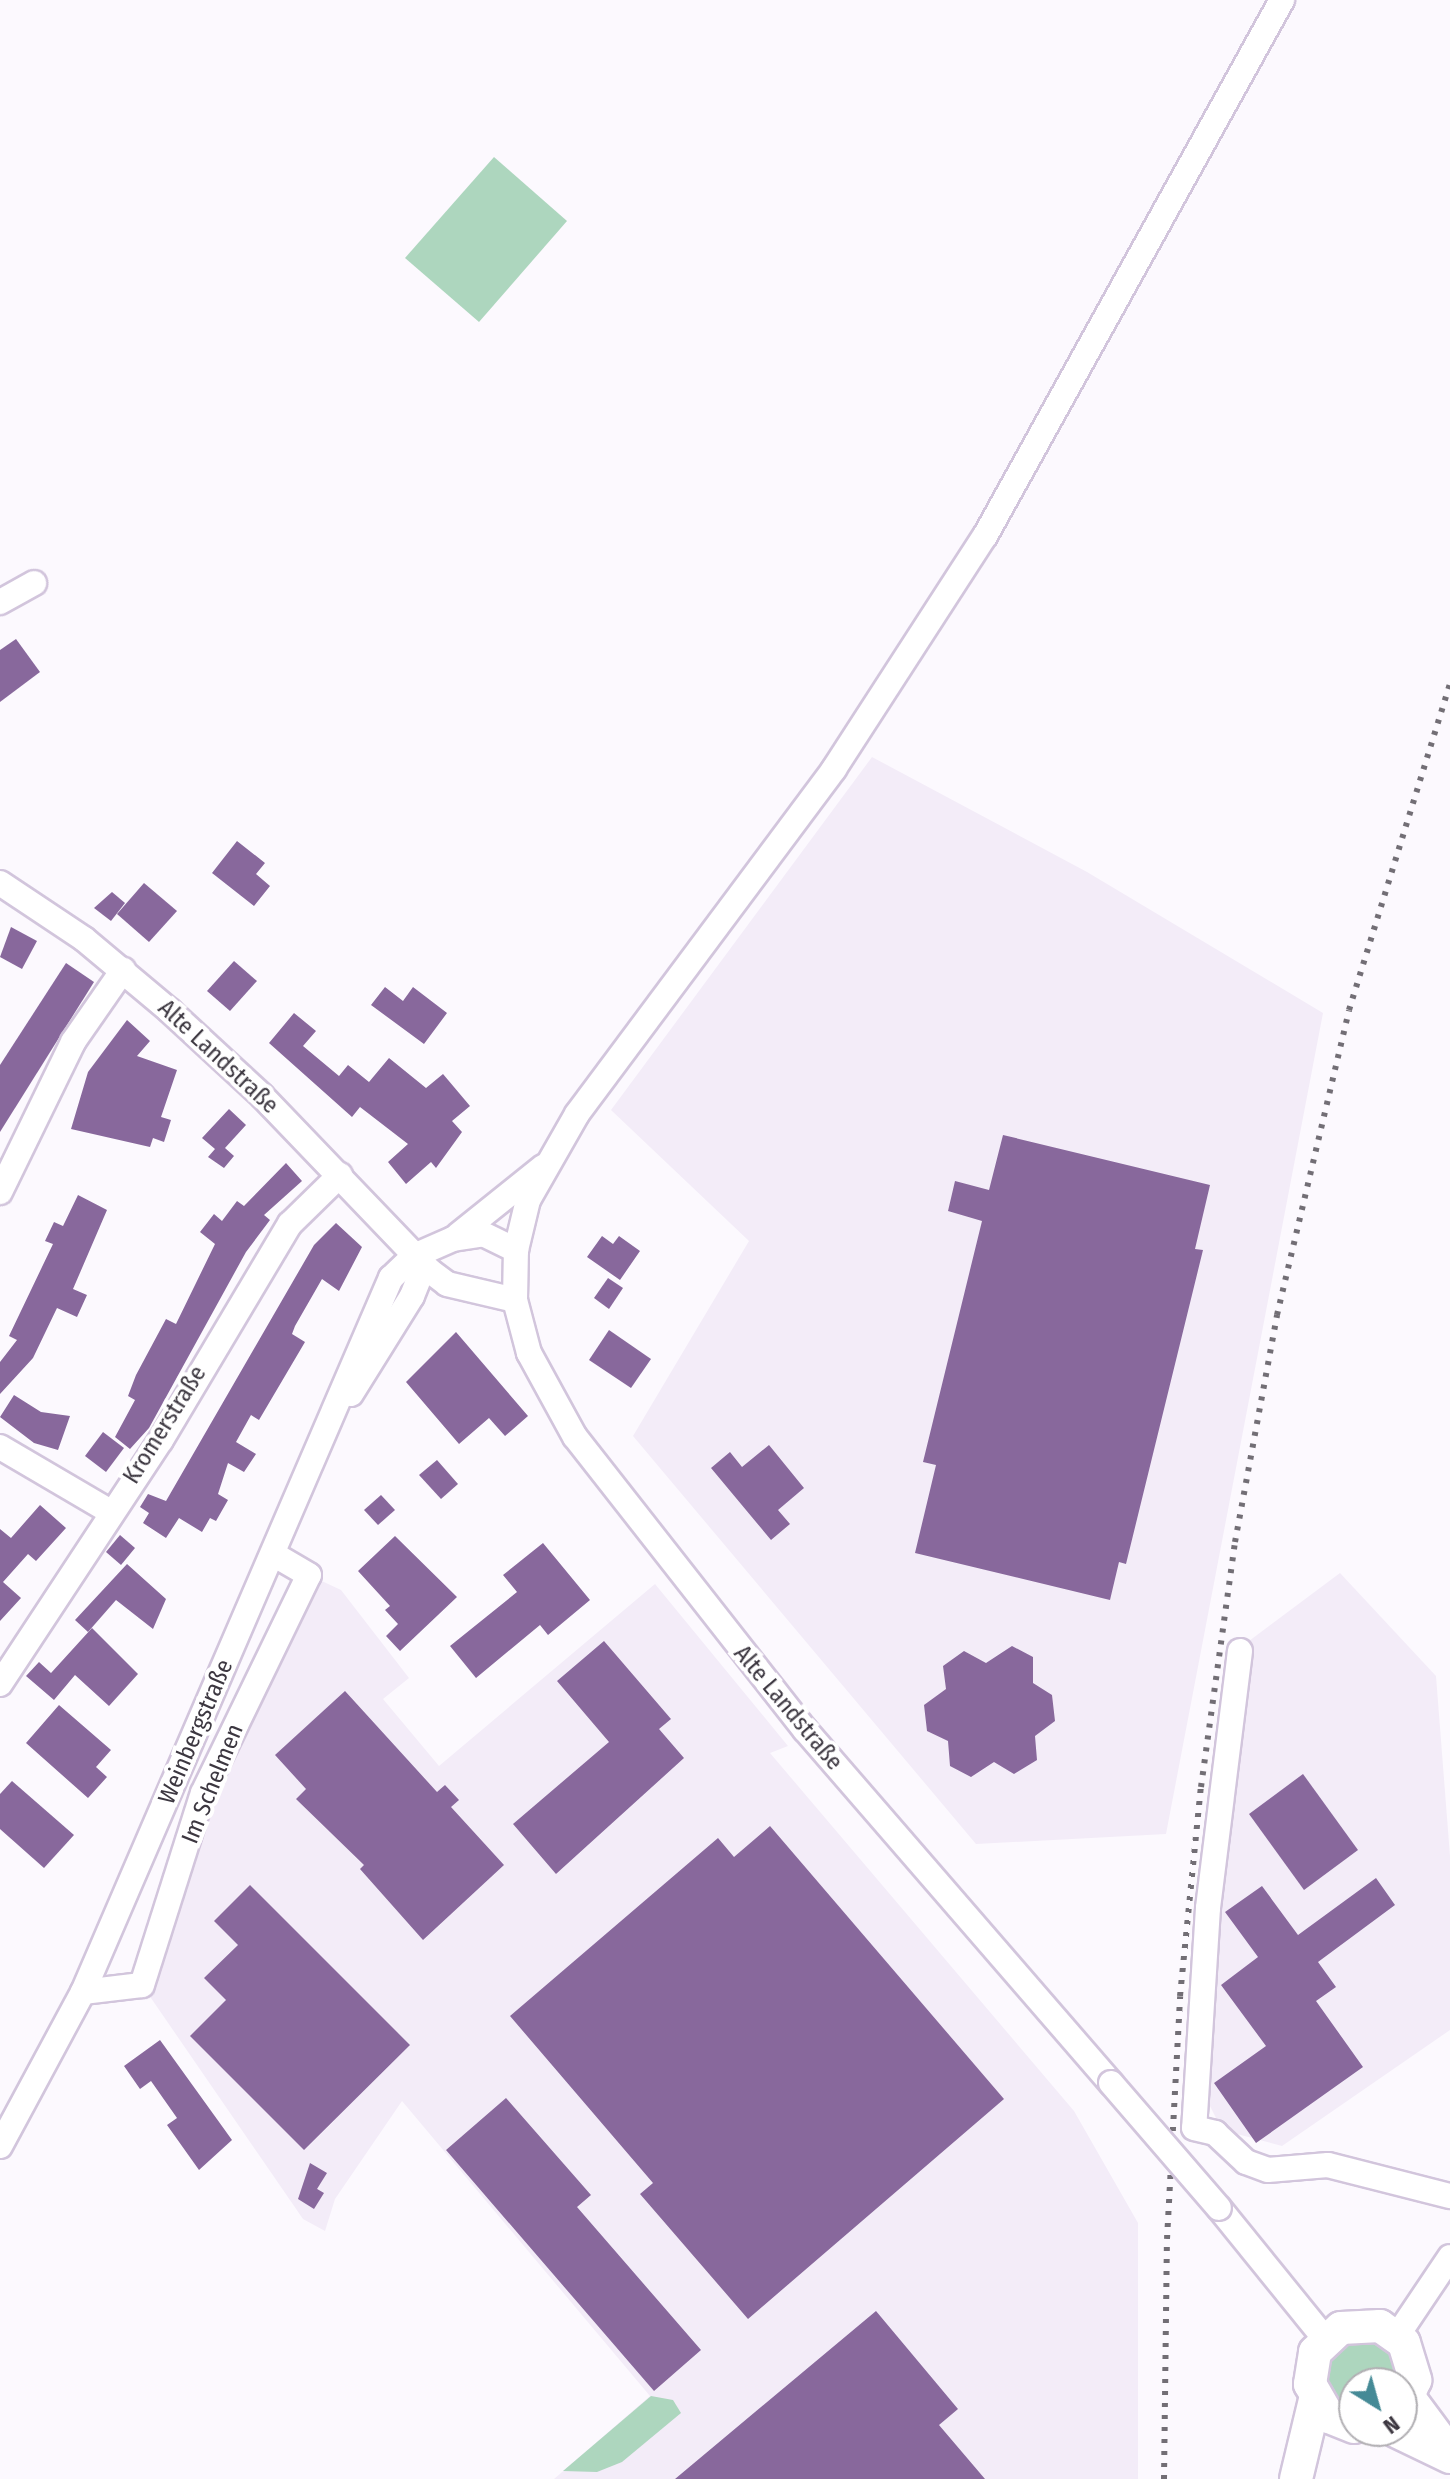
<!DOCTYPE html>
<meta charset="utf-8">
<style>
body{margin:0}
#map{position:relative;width:1450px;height:2479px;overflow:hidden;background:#fcf9fe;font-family:"Fira Sans Condensed",sans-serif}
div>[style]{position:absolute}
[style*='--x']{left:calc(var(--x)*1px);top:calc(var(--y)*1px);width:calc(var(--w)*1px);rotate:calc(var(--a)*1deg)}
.built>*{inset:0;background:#f3ecf8}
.green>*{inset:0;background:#add6be}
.building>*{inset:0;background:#88689c}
.roads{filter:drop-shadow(2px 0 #d2c5dc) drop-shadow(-2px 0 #d2c5dc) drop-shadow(0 2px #d2c5dc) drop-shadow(0 -2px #d2c5dc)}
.minor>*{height:24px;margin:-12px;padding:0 12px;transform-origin:12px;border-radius:12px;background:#fff}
.major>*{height:32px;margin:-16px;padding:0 16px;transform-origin:16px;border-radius:16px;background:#fff}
.rail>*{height:6px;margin-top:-3px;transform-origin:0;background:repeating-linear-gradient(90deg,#726e75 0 4px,transparent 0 12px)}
.bridges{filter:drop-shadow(2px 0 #d2c5dc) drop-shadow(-2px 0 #d2c5dc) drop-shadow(0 2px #d2c5dc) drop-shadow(0 -2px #d2c5dc)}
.minor-bridge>*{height:24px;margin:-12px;padding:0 12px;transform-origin:12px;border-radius:12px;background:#fff}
span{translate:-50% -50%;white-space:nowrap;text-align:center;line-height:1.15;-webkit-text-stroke:8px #fff;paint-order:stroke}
.street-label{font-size:24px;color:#3c3740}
.north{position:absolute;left:1338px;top:2367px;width:80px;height:80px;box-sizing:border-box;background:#fff;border:2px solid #b1afb3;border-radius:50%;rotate:143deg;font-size:22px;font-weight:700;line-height:32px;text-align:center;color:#3c3740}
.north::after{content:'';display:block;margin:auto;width:28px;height:36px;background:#458a96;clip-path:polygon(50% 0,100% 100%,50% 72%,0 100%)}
</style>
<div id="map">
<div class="built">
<i style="clip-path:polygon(872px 757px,1087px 872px,1323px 1013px,1166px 1834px,976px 1844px,633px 1436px,749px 1241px,611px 1110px)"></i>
<i style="clip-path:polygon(1340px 1573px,1436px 1676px,1450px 1856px,1450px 2030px,1282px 2146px,1222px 2130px,1204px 2094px,1245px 1644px)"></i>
<i style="clip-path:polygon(309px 1575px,341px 1590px,409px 1678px,383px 1699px,439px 1766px,655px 1584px,788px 1746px,770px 1753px,1074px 2111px,1138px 2223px,1138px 2479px,554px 2479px,650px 2396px,402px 2101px,335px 2199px,325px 2231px,303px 2219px,142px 1985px,203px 1793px)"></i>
</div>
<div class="green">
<i style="clip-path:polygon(494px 157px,567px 221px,479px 322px,405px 258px)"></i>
<i style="clip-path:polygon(1370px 2338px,1389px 2347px,1402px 2383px,1354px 2383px,1354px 2414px,1326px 2389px,1328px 2360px,1341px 2344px)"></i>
<i style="clip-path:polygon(651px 2396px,673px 2400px,681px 2413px,622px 2462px,597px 2472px,563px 2471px)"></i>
</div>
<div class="building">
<i style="clip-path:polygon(16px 639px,40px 672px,0 702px,0 650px)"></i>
<i style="clip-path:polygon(237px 841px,265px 863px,256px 874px,270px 886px,254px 906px,212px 873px)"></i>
<i style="clip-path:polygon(144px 883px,177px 911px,149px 942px,117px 914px)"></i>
<i style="clip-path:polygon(112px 892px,125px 903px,111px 921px,94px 908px)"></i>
<i style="clip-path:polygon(11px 927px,37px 941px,22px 969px,0 957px)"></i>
<i style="clip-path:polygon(234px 961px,257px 981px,230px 1011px,207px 991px)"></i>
<i style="clip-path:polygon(66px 963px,94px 982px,0 1132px,0 1065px)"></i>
<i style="clip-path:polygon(385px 987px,403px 1001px,413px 987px,447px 1013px,424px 1044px,371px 1005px)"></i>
<i style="clip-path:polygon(294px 1013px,316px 1031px,303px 1046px,339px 1076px,348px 1065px,369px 1082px,389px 1058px,426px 1088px,443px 1074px,470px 1106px,452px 1121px,462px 1132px,436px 1168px,431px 1162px,406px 1184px,388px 1162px,408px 1144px,360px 1107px,352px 1117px,269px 1043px)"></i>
<i style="clip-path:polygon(127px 1020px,150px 1041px,137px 1056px,177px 1070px,161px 1117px,171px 1120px,164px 1142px,153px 1138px,150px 1147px,71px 1129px,88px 1072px)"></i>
<i style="clip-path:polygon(229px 1109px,246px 1125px,225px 1148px,234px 1156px,224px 1168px,208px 1157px,215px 1149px,202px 1138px)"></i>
<i style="clip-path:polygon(1003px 1135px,1210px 1185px,1195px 1249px,1203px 1250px,1126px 1564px,1119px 1562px,1110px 1600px,915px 1553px,936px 1465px,923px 1462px,982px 1221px,948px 1211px,955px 1181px,989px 1190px)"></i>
<i style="clip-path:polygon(286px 1163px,302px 1181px,264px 1215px,270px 1220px,246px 1252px,149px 1428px,130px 1449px,115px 1437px,135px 1400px,128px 1396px,136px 1375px,166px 1319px,176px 1324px,215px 1244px,200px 1232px,214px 1214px,222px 1221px,237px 1201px,244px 1206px)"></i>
<i style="clip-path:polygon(78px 1195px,107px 1210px,73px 1289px,87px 1295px,77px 1317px,57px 1308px,33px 1358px,0 1394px,0 1362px,17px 1340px,9px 1336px,53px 1244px,45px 1241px,54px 1222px,63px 1226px)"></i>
<i style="clip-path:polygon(336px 1223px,362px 1247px,339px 1291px,322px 1279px,295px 1326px,292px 1334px,305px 1342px,259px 1420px,251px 1415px,236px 1442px,256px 1454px,244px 1472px,228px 1463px,218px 1494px,228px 1500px,216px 1521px,210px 1518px,202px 1532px,179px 1518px,166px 1538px,143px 1523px,149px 1513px,140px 1507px,148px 1494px,166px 1501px,314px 1245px)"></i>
<i style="clip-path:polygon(602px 1236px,613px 1244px,619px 1236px,640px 1251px,620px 1280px,587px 1257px)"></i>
<i style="clip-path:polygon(608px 1278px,623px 1288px,609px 1309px,594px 1298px)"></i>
<i style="clip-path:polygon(609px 1330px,651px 1359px,631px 1388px,589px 1360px)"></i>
<i style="clip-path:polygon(456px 1332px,528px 1416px,505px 1436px,489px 1418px,459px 1444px,406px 1382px)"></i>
<i style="clip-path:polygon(14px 1395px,41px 1412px,70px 1416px,58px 1450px,34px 1443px,0 1417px)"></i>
<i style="clip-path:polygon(103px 1432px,124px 1448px,106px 1472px,85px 1456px)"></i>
<i style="clip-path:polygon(769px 1445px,804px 1488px,778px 1510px,790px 1524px,771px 1540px,711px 1468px,730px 1452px,742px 1467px)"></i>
<i style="clip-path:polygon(437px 1460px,458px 1484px,441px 1499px,419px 1475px)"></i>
<i style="clip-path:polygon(381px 1495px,395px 1510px,378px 1525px,364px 1510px)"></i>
<i style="clip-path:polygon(40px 1505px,66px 1528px,36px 1561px,28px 1554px,3px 1582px,21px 1598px,0 1621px,0 1529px,11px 1538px)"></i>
<i style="clip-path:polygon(120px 1535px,135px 1548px,121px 1565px,106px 1552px)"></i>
<i style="clip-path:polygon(395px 1536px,457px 1597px,400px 1651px,386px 1636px,398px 1624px,385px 1610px,390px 1606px,358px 1571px)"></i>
<i style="clip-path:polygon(543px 1543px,590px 1600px,548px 1635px,540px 1625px,476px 1678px,450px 1646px,517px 1592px,503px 1575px)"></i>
<i style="clip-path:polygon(127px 1564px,166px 1599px,153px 1629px,116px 1600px,88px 1632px,75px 1620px)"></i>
<i style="clip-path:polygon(92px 1628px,138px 1674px,109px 1706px,75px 1675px,54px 1700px,26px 1676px,39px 1662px,51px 1673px)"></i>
<i style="clip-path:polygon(604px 1641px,671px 1719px,659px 1729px,684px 1758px,556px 1874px,513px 1824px,609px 1742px,557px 1681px)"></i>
<i style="clip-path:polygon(1012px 1646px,1033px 1657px,1033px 1683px,1052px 1695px,1055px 1721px,1035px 1736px,1037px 1760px,1014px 1774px,994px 1762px,971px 1777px,950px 1766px,948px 1741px,927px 1731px,924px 1705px,946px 1689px,943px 1666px,964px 1651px,986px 1663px)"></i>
<i style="clip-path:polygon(345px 1691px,437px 1792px,445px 1785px,459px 1800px,451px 1807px,504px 1865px,423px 1940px,360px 1869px,364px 1865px,296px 1799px,306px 1789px,275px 1755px)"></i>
<i style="clip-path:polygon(59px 1705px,111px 1750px,96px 1767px,107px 1777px,88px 1798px,26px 1743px)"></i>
<i style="clip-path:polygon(1303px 1774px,1358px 1850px,1304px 1890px,1249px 1814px)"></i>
<i style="clip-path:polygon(12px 1781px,74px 1835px,44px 1868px,0 1829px,0 1794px)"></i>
<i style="clip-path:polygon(770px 1826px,1004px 2099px,748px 2319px,640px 2194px,653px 2183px,510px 2016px,718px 1838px,734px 1857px)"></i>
<i style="clip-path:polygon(1376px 1878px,1395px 1905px,1318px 1962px,1336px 1987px,1316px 2001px,1363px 2067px,1256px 2143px,1214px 2083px,1266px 2046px,1221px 1985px,1258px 1957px,1225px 1912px,1262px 1886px,1298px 1935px)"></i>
<i style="clip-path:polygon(250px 1885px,410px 2045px,304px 2150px,190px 2036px,226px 2000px,204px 1978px,238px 1945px,214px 1921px)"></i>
<i style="clip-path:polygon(160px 2040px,232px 2140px,199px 2170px,167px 2125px,177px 2118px,151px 2081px,140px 2089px,124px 2066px)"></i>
<i style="clip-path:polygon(506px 2098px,591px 2195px,577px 2207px,701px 2350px,654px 2391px,446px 2150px)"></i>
<i style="clip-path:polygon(310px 2163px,327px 2173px,317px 2189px,312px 2186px,324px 2193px,314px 2209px,298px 2199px)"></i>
<i style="clip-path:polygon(876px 2311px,958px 2409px,939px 2425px,985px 2479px,675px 2479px)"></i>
</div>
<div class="roads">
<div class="minor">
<i style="--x:0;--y:602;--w:39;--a:-29"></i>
<i style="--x:0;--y:883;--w:101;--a:33.7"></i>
<i style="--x:84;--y:939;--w:112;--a:39.9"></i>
<i style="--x:170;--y:1011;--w:125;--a:42.7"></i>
<i style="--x:262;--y:1096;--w:243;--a:46.2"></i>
<i style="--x:430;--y:1271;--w:21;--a:37"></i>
<i style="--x:447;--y:1284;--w:70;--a:13.2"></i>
<i style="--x:0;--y:1192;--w:167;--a:-64"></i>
<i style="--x:73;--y:1042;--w:88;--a:-55.2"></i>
<i style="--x:458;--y:1235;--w:109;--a:-38.7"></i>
<i style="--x:351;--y:1394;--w:115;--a:-58.1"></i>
<i style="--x:412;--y:1296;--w:22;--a:-68"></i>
<i style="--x:420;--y:1276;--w:21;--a:-107"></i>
<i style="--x:0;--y:1447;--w:126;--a:30.4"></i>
<i style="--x:1240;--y:1651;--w:259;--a:97.1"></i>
<i style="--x:1208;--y:1908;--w:220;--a:93.6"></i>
<i style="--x:1194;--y:2128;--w:22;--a:13"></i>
<i style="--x:1215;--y:2133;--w:42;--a:43.1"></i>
<i style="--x:1246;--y:2162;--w:23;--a:20"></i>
<i style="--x:1268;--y:2170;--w:60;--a:-4.8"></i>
<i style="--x:1328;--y:2165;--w:126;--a:14.3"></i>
<i style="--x:0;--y:1684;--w:292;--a:-56.6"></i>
<i style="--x:161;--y:1440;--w:252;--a:-59.2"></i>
<i style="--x:290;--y:1224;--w:70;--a:-44.4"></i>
<i style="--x:83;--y:1992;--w:59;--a:-6.8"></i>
<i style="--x:142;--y:1985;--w:201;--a:-72.4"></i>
<i style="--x:203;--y:1793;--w:242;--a:-64.1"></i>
<i style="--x:309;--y:1575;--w:42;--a:-149.7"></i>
<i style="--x:1111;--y:2083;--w:467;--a:-130.9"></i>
<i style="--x:805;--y:1730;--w:372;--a:-128.1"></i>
<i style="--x:575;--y:1437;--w:96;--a:-118.7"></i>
<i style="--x:529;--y:1353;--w:55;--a:-104.8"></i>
<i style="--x:515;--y:1300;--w:50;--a:-88.9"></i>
<i style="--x:516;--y:1250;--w:51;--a:-76.5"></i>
<i style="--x:528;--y:1200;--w:99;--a:-60.3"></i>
<i style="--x:577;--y:1114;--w:430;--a:-53.3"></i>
<i style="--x:834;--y:769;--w:278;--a:-57.1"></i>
<i style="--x:985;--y:536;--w:613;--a:-61.01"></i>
<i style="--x:0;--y:2146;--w:175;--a:-61.7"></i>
<i style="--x:83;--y:1992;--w:778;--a:-66.67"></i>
<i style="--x:391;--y:1278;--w:32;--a:-44"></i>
<i style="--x:414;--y:1256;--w:43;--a:-23.6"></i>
<i style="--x:453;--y:1239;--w:30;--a:-9"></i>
<i style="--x:483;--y:1234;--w:37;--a:26"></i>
<i style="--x:1219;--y:2208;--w:169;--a:51"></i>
<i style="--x:1397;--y:2336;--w:95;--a:-56.1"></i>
</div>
<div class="major">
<i style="--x:1410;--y:2399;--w:67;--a:53.5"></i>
<i style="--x:1354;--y:2427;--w:27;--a:-158"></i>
<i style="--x:1329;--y:2417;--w:38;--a:-120"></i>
<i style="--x:1310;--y:2384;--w:32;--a:-81"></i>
<i style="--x:1315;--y:2352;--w:35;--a:-43"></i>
<i style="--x:1341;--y:2328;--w:39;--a:-3"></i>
<i style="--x:1380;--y:2326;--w:29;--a:35"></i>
<i style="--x:1404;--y:2343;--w:39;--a:73"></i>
<i style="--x:1415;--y:2380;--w:33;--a:113"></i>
<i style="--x:1396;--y:2431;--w:60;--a:25.7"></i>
<i style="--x:1296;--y:2479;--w:81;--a:-76.5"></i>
</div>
</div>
<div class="rail">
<i style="--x:1164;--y:2479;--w:240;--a:-89.3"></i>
<i style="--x:1167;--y:2239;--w:243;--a:-86.9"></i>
<i style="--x:1180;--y:1996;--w:210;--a:-84.3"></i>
<i style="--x:1201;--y:1787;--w:247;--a:-82.1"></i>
<i style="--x:1235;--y:1542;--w:231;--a:-79.5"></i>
<i style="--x:1277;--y:1315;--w:313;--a:-76.7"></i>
<i style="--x:1349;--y:1010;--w:341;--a:-72.8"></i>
</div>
<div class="bridges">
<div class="minor-bridge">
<i style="--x:1111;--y:2083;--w:165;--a:49.2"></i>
</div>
</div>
<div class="street-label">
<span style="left:218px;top:1057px;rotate:43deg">Alte Landstraße</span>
<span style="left:165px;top:1425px;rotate:-58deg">Kromerstraße</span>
<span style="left:788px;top:1708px;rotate:50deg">Alte Landstraße</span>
<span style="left:196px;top:1732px;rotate:-67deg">Weinbergstraße</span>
<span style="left:213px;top:1784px;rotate:-68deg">Im Schelmen</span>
</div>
<div class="north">N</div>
</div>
